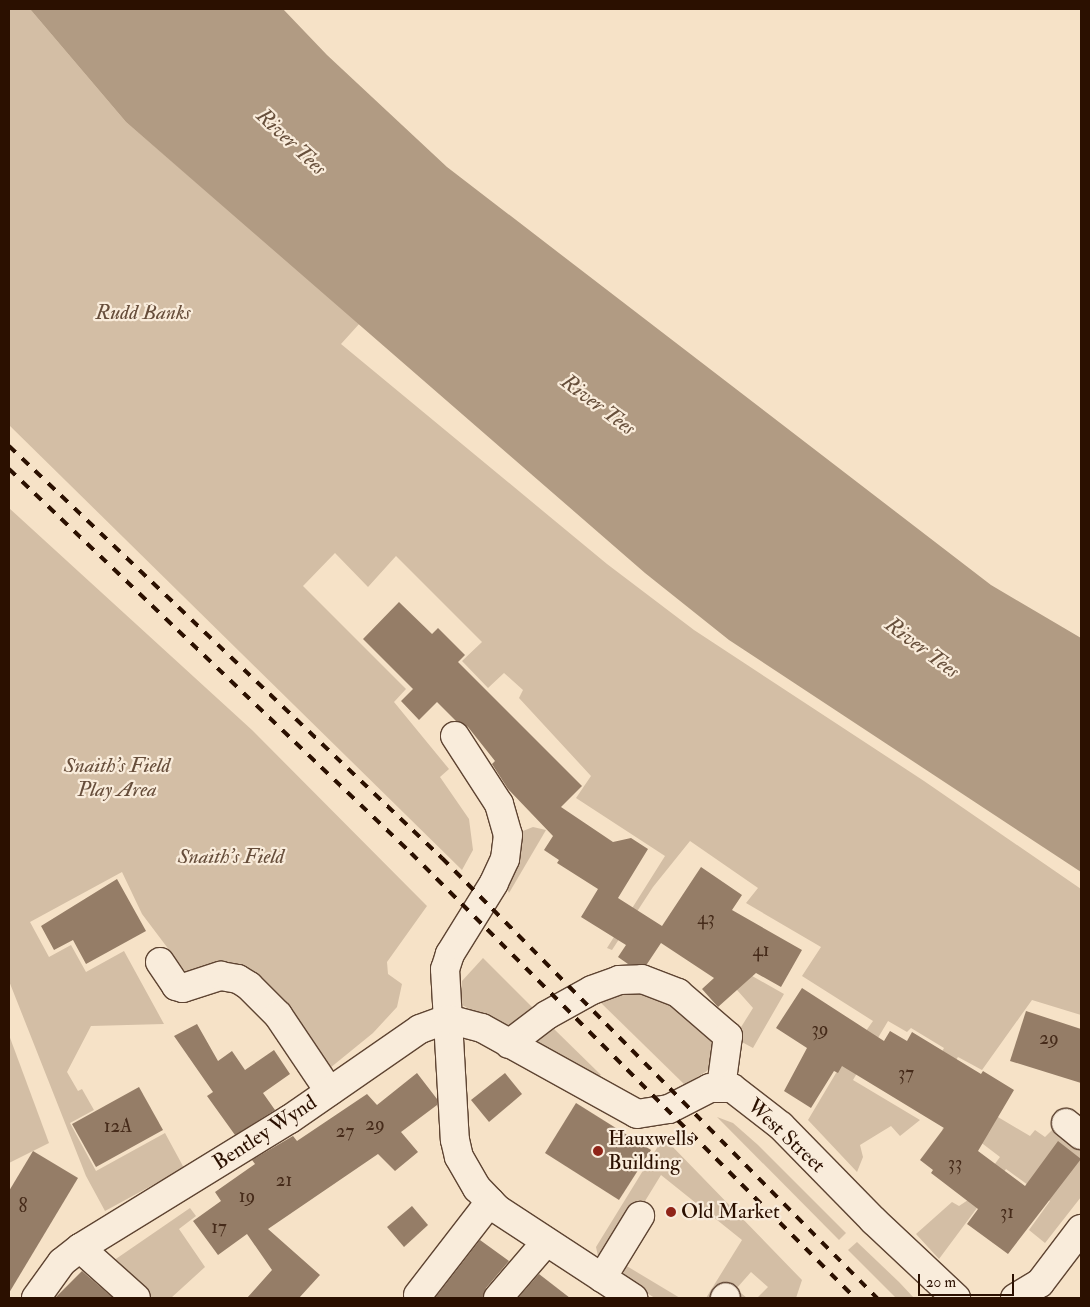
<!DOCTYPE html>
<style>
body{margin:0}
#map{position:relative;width:1090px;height:1307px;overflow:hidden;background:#f6e2c7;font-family:"IM FELL Double Pica",serif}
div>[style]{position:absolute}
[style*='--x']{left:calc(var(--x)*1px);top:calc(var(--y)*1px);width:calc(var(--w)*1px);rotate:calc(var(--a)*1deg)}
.green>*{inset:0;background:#d3bea5}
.water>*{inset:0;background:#b19b83}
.building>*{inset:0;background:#957d67}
.roads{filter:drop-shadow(1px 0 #5e4432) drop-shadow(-1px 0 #5e4432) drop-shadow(0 1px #5e4432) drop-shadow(0 -1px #5e4432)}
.minor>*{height:28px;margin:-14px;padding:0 14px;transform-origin:14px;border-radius:14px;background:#f9ecdb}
.rail>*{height:4px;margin-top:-2px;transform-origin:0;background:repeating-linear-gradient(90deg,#2b1000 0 9px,transparent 0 18px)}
.dots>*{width:14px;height:14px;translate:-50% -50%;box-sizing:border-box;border:2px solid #f9ecdb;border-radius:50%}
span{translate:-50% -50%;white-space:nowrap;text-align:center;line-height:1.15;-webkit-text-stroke:4.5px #f9ecdb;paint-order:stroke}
.number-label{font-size:19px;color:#462b1a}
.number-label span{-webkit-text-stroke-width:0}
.park-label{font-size:21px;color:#664d3a;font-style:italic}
.street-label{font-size:21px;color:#2b1000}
.poi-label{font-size:21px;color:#2b1000}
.left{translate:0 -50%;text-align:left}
.water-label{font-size:22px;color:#674f3b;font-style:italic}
.frame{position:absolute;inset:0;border:10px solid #2b1000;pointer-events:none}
.scale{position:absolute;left:918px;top:1274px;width:96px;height:22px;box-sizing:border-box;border:2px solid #2b1000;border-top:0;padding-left:6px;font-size:15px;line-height:18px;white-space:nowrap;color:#2b1000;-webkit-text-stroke:4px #f9ecdb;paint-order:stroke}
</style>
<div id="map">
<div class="green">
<i style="clip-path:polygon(9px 9px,30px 9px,126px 122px,360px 323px,341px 344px,607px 564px,694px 630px,924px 781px,1081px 889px,1081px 1015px,1032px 1000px,982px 1070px,958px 1057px,951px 1067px,938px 1059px,944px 1048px,911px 1028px,907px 1032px,888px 1021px,853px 1080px,920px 1120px,900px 1136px,891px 1126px,860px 1145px,863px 1157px,857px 1172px,808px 1120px,836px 1073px,873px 1021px,802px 976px,821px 947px,746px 903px,758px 888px,690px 841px,653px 887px,612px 950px,607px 948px,665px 856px,576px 798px,591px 776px,519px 698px,523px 690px,504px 673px,488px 688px,462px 661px,482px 642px,396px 556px,368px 587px,335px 553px,303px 586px,406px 689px,394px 702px,449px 769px,440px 777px,469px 819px,473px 850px,462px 870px,9px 425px)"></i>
<i style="clip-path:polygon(9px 508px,252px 730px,427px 906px,387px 962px,388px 974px,402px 984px,397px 1007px,373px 1033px,330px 1068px,247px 971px,231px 962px,214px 965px,194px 974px,185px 971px,142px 914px,122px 872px,30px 922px,49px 957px,71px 945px,86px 972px,124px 951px,164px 1024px,91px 1026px,67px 1072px,78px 1091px,82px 1089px,94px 1110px,70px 1123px,96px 1171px,165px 1133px,184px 1168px,105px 1211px,86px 1176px,9px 981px)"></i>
<i style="clip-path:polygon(533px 827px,546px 830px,509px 893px,505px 884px,518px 838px,523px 831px)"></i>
<i style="clip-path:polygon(717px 956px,784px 994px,753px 1048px,740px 1041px,738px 1032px,753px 1008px,713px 963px)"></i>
<i style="clip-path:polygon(483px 958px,539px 1014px,512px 1035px,459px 1003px,462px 981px)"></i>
<i style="clip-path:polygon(650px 987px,718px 1034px,715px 1061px,707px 1071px,685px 1085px,597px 999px)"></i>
<i style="clip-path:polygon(553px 1028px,601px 1075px,596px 1078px,531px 1043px)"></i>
<i style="clip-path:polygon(9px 1035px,49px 1143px,9px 1163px)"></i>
<i style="clip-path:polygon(966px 1098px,1030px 1136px,1035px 1130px,1045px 1137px,1058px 1124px,1081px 1144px,1081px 1197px,1045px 1243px,1029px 1230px,1050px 1201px,1006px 1169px,939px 1259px,916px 1234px,952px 1202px,959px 1206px,968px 1200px,1000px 1157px,962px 1128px,953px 1138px,942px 1129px,954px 1120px)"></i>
<i style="clip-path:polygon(717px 1117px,733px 1123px,758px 1145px,846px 1233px,839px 1240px)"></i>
<i style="clip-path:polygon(667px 1141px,802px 1280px,796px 1298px,757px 1298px,768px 1287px,751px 1272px,736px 1289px,747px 1298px,706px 1298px,742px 1240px,661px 1175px,612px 1255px,599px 1261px,596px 1247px,660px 1143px)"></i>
<i style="clip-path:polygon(190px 1208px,196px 1216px,179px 1229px,205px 1267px,171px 1298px,151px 1298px,110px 1263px)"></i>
<i style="clip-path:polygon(857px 1242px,899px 1282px,914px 1298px,896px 1298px,848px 1250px)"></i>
<i style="clip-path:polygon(625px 1265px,680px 1298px,655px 1298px,623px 1279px)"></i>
</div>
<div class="water">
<i style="clip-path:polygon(30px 9px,283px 9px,327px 55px,447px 167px,991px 585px,1081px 638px,1081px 872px,729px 640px,645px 573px,126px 122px)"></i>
</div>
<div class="building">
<i style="clip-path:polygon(399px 602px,432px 634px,438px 628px,465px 655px,458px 662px,582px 786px,561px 807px,613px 842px,631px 838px,648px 849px,618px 898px,662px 926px,701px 867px,742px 895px,732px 910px,802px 950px,781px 987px,756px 973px,718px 1007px,702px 989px,714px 978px,661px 943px,647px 964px,628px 964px,618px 957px,626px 945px,581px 917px,598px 889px,557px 863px,559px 860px,544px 850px,553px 836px,508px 789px,492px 764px,495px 761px,468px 727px,456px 721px,437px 702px,419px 720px,401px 701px,413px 689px,363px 639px)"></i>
<i style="clip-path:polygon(117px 879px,146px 931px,86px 964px,73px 940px,54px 950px,41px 926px)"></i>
<i style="clip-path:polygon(802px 988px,884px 1041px,890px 1031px,907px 1041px,912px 1032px,981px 1074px,983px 1071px,1014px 1090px,978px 1151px,1025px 1186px,1058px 1141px,1081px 1159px,1008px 1254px,967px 1224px,978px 1209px,931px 1173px,933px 1170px,920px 1160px,944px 1128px,842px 1066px,838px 1073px,834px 1071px,811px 1108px,784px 1091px,807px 1048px,776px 1028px)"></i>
<i style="clip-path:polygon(1026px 1011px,1081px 1029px,1081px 1083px,1010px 1061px)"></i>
<i style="clip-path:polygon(197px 1024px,218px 1061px,232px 1051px,245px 1070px,274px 1050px,290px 1074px,263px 1093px,275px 1110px,235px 1135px,207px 1096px,213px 1092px,174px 1036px)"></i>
<i style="clip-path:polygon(417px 1073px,437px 1099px,437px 1105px,401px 1132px,418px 1152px,395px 1171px,378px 1154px,268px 1229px,320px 1275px,299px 1298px,247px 1298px,272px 1270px,247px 1234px,218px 1255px,193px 1221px,221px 1201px,215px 1192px,255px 1164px,252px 1160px,293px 1136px,297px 1141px,367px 1094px,377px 1105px)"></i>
<i style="clip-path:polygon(505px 1073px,522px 1094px,489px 1122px,471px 1100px)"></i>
<i style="clip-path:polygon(139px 1087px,163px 1130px,96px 1167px,72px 1124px)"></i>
<i style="clip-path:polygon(576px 1103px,651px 1150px,619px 1200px,545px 1153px)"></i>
<i style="clip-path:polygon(33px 1151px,78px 1178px,9px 1293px,9px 1191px)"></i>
<i style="clip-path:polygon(412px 1206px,428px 1225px,404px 1247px,387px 1227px)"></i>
<i style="clip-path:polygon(480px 1240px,509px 1261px,486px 1288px,483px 1298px,435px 1298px)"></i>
<i style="clip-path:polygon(82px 1271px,113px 1298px,55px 1298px)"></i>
<i style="clip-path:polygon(539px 1274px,570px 1298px,518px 1298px)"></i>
</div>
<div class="roads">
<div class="minor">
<i style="--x:455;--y:736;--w:81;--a:57.1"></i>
<i style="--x:499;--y:804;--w:32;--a:74"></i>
<i style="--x:508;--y:835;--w:24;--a:97"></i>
<i style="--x:505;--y:859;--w:26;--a:115"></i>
<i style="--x:494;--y:883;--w:84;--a:121.8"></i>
<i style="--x:450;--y:954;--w:16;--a:108"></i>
<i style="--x:445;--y:969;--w:171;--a:86.7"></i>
<i style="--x:455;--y:1140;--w:17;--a:77"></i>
<i style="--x:459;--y:1157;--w:36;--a:60"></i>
<i style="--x:477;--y:1188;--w:29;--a:46"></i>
<i style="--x:497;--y:1209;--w:163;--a:33.2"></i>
<i style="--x:160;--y:962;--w:29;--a:56"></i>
<i style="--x:176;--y:986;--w:7;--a:16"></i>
<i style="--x:183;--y:988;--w:40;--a:-18"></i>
<i style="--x:221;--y:976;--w:17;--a:10"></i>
<i style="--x:238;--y:979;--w:13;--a:32"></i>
<i style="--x:249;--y:986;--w:41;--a:45"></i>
<i style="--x:278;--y:1015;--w:92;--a:56.1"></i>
<i style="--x:509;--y:1044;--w:48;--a:-37.3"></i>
<i style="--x:547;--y:1015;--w:51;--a:-29.1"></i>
<i style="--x:592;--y:990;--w:29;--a:-20"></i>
<i style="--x:619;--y:980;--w:23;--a:-2"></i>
<i style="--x:642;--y:979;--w:39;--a:21"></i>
<i style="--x:678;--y:993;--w:66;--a:40.7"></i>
<i style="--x:728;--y:1036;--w:51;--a:97.8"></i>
<i style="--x:1066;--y:1123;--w:19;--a:39"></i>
<i style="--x:80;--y:1248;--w:75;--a:41.8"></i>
<i style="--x:602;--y:1278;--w:73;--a:-58.5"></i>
<i style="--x:418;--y:1295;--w:118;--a:-52.3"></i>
<i style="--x:36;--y:1298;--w:44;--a:-54.2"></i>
<i style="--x:62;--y:1262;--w:23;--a:-38"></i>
<i style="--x:80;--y:1248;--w:246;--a:-31.6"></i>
<i style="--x:290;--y:1119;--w:158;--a:-34.7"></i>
<i style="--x:420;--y:1029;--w:30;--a:-20"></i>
<i style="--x:448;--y:1019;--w:35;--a:15"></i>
<i style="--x:482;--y:1028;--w:177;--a:29"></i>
<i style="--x:637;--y:1114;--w:32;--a:-9"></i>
<i style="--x:669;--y:1109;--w:46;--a:-27.1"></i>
<i style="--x:710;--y:1088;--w:22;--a:0"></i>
<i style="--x:732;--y:1088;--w:62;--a:37.8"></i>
<i style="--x:781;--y:1126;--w:132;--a:45.6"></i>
<i style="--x:873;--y:1220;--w:114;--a:43.2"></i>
<i style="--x:498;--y:1298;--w:74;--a:-49.4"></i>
<i style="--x:725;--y:1298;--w:1;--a:-45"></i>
<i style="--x:1015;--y:1298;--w:29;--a:-31"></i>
<i style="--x:1040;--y:1283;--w:68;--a:-52.8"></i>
</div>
</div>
<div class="rail">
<i style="--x:9;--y:446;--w:598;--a:43.58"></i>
<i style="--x:442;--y:858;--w:619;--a:45.33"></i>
<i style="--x:9;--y:469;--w:556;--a:43.69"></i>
<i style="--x:411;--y:853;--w:629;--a:45.06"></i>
</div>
<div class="dots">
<i style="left:598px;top:1151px;background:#8f2418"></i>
<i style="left:671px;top:1212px;background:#8f2418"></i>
</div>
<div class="number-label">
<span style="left:706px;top:919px">43</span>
<span style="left:761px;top:951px">41</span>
<span style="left:820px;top:1030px">39</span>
<span style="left:1049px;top:1039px">29</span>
<span style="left:906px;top:1074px">37</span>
<span style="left:375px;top:1125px">29</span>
<span style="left:118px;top:1127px">12A</span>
<span style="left:345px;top:1132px">27</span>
<span style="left:955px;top:1164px">33</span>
<span style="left:284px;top:1181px">21</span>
<span style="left:247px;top:1197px">19</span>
<span style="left:23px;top:1207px">8</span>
<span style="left:1007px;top:1213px">31</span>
<span style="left:219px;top:1228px">17</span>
</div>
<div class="park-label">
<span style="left:143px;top:313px">Rudd Banks</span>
<span style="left:117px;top:778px">Snaith's Field<br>Play Area</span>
<span style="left:231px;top:857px">Snaith's Field</span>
</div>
<div class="street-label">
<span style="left:265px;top:1133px;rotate:-33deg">Bentley Wynd</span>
<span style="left:786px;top:1136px;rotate:43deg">West Street</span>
</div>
<div class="poi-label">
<span class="left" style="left:608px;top:1151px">Hauxwells<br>Building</span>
<span class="left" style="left:681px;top:1212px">Old Market</span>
</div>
<div class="water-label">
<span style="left:291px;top:142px;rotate:43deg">River Tees</span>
<span style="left:598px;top:405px;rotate:37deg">River Tees</span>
<span style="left:922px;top:648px;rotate:37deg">River Tees</span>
</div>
<div class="frame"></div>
<div class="scale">20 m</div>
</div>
